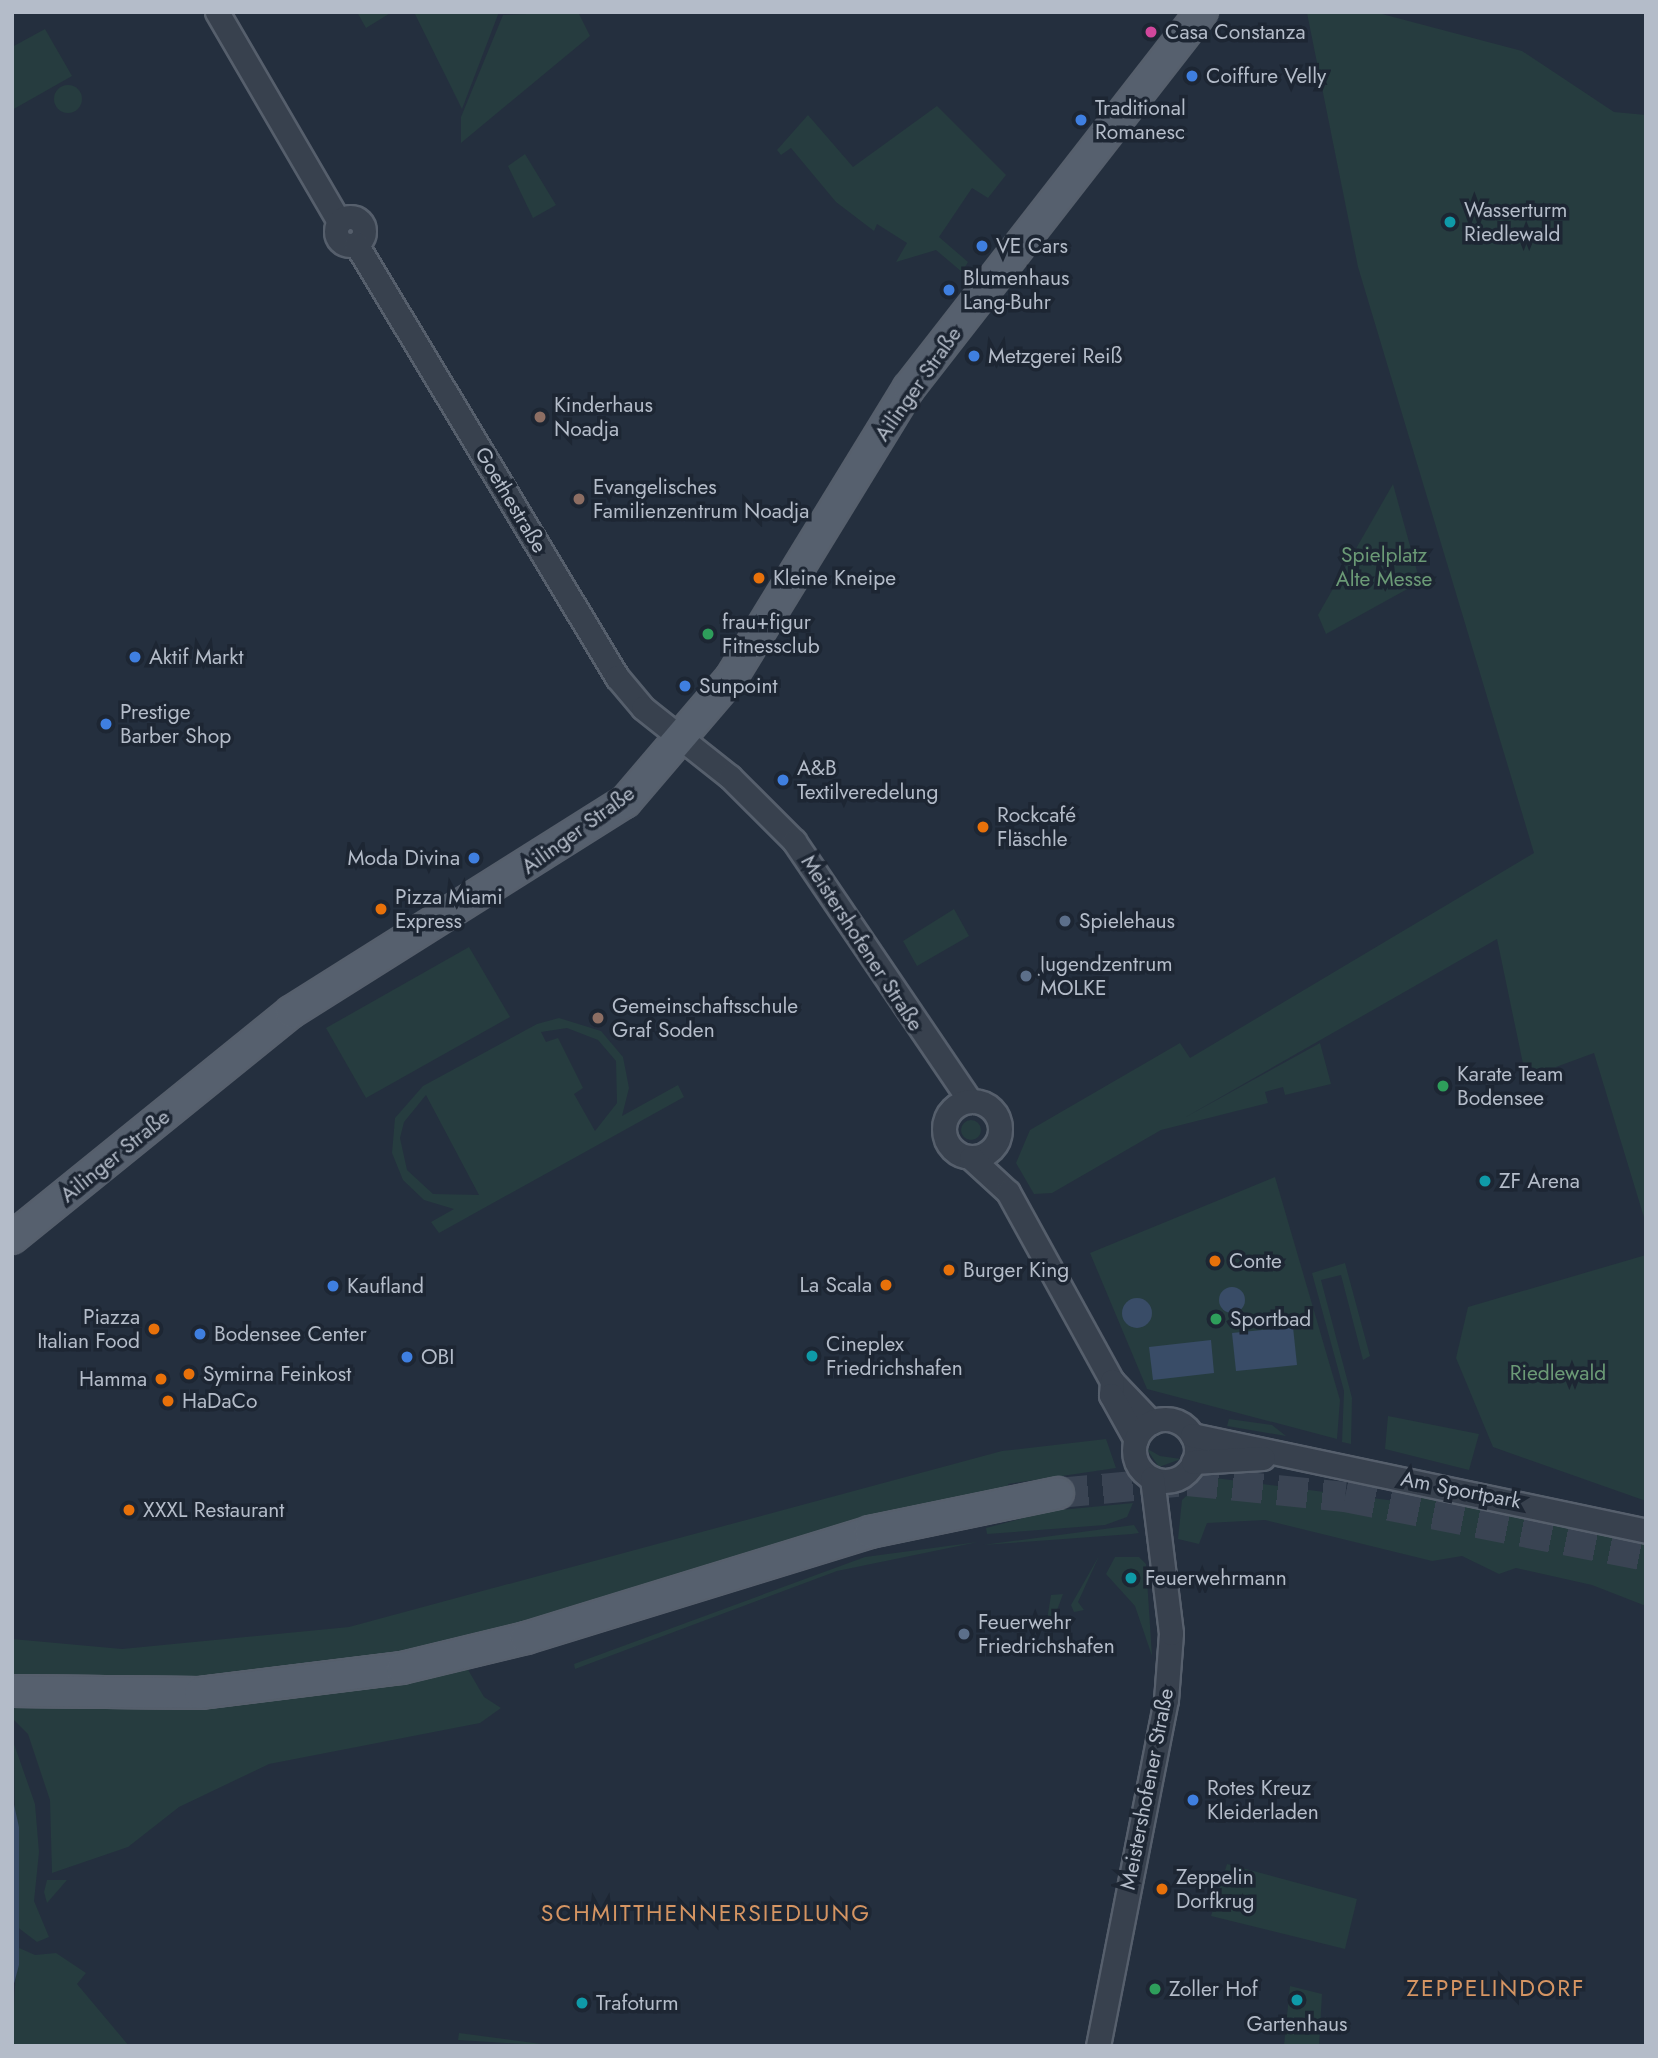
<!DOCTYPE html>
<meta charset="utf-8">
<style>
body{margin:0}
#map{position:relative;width:1658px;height:2058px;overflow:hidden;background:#242f3e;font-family:Jost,sans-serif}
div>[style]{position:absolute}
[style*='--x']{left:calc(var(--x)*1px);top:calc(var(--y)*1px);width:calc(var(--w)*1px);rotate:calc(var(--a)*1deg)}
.green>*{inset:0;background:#263c3f}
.round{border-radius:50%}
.water>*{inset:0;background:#394c67}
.major-tunnel>*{height:30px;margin-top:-15px;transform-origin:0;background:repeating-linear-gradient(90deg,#3a4453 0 30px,transparent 0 45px)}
.roads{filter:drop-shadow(2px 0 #565f6c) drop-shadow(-2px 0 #565f6c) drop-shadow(0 2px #565f6c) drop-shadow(0 -2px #565f6c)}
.minor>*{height:23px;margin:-11.5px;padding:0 11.5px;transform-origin:11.5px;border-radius:11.5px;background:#38414e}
.minor>.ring{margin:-11.5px;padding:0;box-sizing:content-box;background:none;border:23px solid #38414e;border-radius:50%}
.major>*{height:30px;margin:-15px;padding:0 15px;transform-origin:15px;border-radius:15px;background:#56606e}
.dots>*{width:19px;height:19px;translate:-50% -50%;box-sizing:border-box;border:4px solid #1d2633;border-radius:50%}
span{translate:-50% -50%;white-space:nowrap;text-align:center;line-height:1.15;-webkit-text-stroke:7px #1d2633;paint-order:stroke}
.poi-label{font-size:21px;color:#b4bcc9}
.left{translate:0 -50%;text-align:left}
.right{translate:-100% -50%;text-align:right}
.street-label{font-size:21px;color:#b4bcc9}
.park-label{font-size:21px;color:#6b9a76}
.neighbourhood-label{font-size:23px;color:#d59563;letter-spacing:2px}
.frame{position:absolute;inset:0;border:14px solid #b4bcc9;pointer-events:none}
</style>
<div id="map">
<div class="green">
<i style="clip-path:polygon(357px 12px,392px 12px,366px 28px)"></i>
<i style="clip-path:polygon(414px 12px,499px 12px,462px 109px)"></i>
<i style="clip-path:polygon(578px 12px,590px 36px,461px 143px,461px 117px,503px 15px)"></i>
<i style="clip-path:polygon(1307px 13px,1382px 14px,1522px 51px,1614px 112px,1646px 115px,1646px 1224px,1594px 1053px,1526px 1078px,1497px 939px,1184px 1118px,1320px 1043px,1331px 1084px,1285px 1095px,1283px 1087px,1265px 1092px,1268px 1103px,1161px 1130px,1052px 1193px,1034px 1194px,1016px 1163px,1030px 1130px,1180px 1043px,1190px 1058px,1534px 853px,1358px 267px)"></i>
<i style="clip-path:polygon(45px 29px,72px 76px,12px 110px,12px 47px)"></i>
<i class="round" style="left:54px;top:85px;width:28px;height:28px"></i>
<i style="clip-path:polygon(937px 106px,1006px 175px,988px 198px,972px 188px,939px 237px,968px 262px,962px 272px,936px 250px,896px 262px,907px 243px,877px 224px,874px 231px,836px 202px,791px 148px,781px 155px,777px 150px,808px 115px,853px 167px)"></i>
<i style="clip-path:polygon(525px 154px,556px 205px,533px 218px,508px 166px)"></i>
<i style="clip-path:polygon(1393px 484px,1420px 582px,1326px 634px,1318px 615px)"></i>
<i style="clip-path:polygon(954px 909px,969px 936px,917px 966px,903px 941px)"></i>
<i style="clip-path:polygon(469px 947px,510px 1017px,366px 1098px,326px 1028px)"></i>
<i style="clip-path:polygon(evenodd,559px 1018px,601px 1031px,623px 1057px,629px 1088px,622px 1116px,678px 1085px,684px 1097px,439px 1233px,431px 1222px,454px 1209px,424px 1200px,403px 1180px,392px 1153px,395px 1118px,423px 1086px,537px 1024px,559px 1018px,567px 1028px,598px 1040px,616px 1061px,617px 1103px,595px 1131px,574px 1094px,583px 1088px,558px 1038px,546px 1042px,541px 1032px,567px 1028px,559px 1018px,426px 1095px,479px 1195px,433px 1194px,407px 1170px,400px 1138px,404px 1122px,426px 1095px)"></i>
<i class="round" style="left:961px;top:1120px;width:20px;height:20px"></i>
<i style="clip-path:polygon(1275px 1177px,1340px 1400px,1337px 1439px,1147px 1389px,1090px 1253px)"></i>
<i style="clip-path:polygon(1646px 1255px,1646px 1501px,1493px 1447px,1456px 1358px,1468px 1307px)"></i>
<i style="clip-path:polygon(1345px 1263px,1370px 1356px,1363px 1360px,1341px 1275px,1321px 1280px,1352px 1398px,1351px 1444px,1342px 1442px,1344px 1391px,1312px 1273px)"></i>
<i style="clip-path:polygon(1388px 1416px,1479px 1434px,1469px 1470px,1385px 1449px)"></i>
<i style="clip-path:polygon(1229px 1419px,1272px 1425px,1286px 1436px,1227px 1426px)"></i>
<i style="clip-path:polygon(1106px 1439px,1116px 1468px,1008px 1484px,1010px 1490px,477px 1638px,344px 1666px,191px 1681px,12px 1679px,12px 1639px,122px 1649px,349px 1627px,1002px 1451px)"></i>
<i style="clip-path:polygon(1146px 1448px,1160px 1456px,1181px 1459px,1159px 1467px)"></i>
<i style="clip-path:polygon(1207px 1477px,1419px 1504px,1421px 1497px,1646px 1541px,1646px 1606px,1592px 1585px,1516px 1568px,1499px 1574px,1462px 1556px,1432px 1561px,1265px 1520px,1207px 1523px,1199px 1544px,1178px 1539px,1182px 1500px)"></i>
<i style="clip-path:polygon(1133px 1503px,1127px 1517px,1105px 1525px,987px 1534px,986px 1528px,1050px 1511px)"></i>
<i style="clip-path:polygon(1134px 1525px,1139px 1533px,1132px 1534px,983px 1545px)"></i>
<i style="clip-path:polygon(978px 1542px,837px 1571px,575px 1669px,574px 1664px,865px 1557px)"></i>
<i style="clip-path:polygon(1099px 1556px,1078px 1602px,1084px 1610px,1074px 1612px,1071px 1605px)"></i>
<i style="clip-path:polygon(1115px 1557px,1139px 1557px,1146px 1564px,1152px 1656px,1135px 1606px,1106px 1574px)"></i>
<i style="clip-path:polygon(1063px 1594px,1053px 1621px,1047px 1620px,1051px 1595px)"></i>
<i style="clip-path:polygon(467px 1668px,484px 1697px,501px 1708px,480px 1723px,269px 1764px,179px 1807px,128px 1847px,52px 1873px,50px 1800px,28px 1734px,12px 1718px,15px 1706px,158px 1707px)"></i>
<i style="clip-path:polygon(14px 1744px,35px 1804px,39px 1852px,34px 1901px,49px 1937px,37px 1942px,16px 1926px)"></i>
<i style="clip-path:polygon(1227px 1864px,1357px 1899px,1345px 1949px,1211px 1916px)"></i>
<i style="clip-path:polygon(47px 1880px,67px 1880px,47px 1903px,44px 1892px)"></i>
<i style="clip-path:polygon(17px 1947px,35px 1955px,56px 1953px,86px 1973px,77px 1984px,129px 2046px,12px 2046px)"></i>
<i style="clip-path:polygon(1290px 1986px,1322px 1994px,1319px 2046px,1284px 2046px)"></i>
<i style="clip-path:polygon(459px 2033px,556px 2046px,458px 2040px)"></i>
</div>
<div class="water">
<i class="round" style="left:1219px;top:1287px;width:26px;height:26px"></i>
<i class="round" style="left:1122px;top:1298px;width:30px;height:30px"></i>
<i style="clip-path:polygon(1293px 1327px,1297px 1365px,1236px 1371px,1232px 1333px)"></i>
<i style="clip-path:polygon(1211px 1340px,1214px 1373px,1153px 1380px,1149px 1347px)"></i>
<i style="clip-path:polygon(12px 1796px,19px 1827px,19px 1965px,12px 1991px)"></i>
</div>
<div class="major-tunnel">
<i style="--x:1058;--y:1493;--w:131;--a:-5.3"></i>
<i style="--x:1188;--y:1481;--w:158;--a:5.8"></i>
<i style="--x:1345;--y:1497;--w:307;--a:11.1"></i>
</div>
<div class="roads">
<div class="minor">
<i style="--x:217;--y:12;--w:243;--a:59.8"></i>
<i class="ring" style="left:336px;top:217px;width:5px;height:5px"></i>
<i style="--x:356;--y:244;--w:506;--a:58.92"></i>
<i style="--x:617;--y:677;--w:40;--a:50"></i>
<i style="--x:643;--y:708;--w:111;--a:38.4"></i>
<i style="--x:730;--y:777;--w:91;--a:45"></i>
<i style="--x:794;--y:841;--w:314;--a:55.9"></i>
<i class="ring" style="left:944px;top:1101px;width:33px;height:33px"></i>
<i style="--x:971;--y:1158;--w:50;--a:42.6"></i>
<i style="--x:1008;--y:1192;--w:216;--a:61.2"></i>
<i style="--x:1112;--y:1381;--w:57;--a:46.4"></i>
<i style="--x:1112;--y:1381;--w:14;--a:94"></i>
<i style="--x:1111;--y:1395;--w:51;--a:60.9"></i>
<i class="ring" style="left:1134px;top:1419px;width:39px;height:39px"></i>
<i style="--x:1192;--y:1435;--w:464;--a:11.9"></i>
<i style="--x:1193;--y:1462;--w:70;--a:-3.3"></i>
<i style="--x:1098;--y:2046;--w:353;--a:-78.9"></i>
<i style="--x:1166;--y:1700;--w:67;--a:-85.7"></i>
<i style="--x:1171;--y:1633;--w:156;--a:-97"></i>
</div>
<div class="major">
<i style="--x:12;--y:1238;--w:359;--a:-39"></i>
<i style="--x:291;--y:1012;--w:395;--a:-32.2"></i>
<i style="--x:625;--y:802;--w:163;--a:-49.5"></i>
<i style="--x:731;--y:678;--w:340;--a:-58.5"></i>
<i style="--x:909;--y:388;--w:477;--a:-52.1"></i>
<i style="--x:12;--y:1691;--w:188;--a:0.6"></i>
<i style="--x:200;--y:1693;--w:204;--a:-7.1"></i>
<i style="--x:402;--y:1668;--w:128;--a:-13.6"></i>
<i style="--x:526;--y:1638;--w:360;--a:-17.1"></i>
<i style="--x:870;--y:1532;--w:192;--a:-11.7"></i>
</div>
</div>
<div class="dots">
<i style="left:1151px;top:32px;background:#d1479c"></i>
<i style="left:1192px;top:76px;background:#3f7fe0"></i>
<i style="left:1081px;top:120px;background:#3f7fe0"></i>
<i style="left:1450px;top:222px;background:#0f9aa8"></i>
<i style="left:982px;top:246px;background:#3f7fe0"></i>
<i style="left:949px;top:290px;background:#3f7fe0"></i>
<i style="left:974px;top:356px;background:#3f7fe0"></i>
<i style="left:540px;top:417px;background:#8d6e63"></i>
<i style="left:579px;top:499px;background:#8d6e63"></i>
<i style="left:759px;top:578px;background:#e8710a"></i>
<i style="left:708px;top:634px;background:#2e9e5b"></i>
<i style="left:135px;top:657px;background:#3f7fe0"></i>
<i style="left:685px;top:686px;background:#3f7fe0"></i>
<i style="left:106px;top:724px;background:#3f7fe0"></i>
<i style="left:783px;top:780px;background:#3f7fe0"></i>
<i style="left:983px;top:827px;background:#e8710a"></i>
<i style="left:474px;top:858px;background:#3f7fe0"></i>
<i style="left:381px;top:909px;background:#e8710a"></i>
<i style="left:1065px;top:921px;background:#5c6f8a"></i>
<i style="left:1026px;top:976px;background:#5c6f8a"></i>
<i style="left:598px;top:1018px;background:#8d6e63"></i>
<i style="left:1443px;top:1086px;background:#2e9e5b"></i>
<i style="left:1485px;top:1181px;background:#0f9aa8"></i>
<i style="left:1215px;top:1261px;background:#e8710a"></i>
<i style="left:949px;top:1270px;background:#e8710a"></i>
<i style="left:886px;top:1285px;background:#e8710a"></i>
<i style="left:333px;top:1286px;background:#3f7fe0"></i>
<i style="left:1216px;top:1319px;background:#2e9e5b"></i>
<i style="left:154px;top:1329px;background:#e8710a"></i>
<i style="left:200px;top:1334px;background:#3f7fe0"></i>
<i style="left:812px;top:1356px;background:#0f9aa8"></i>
<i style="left:407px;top:1357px;background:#3f7fe0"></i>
<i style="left:189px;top:1374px;background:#e8710a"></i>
<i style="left:161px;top:1379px;background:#e8710a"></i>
<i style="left:168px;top:1401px;background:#e8710a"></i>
<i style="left:129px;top:1510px;background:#e8710a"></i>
<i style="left:1131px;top:1578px;background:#0f9aa8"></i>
<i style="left:964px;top:1634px;background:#5c6f8a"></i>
<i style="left:1193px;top:1800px;background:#3f7fe0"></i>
<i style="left:1162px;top:1889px;background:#e8710a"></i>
<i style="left:1155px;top:1989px;background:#2e9e5b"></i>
<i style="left:1297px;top:2000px;background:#0f9aa8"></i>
<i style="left:582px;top:2003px;background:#0f9aa8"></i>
</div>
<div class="poi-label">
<span class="left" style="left:1165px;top:32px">Casa Constanza</span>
<span class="left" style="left:1206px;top:76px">Coiffure Velly</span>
<span class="left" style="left:1095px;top:120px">Traditional<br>Romanesc</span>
<span class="left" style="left:1464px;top:222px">Wasserturm<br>Riedlewald</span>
<span class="left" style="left:996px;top:246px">VE Cars</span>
<span class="left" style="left:963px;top:290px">Blumenhaus<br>Lang-Buhr</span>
<span class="left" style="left:988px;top:356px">Metzgerei Reiß</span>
<span class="left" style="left:554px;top:417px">Kinderhaus<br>Noadja</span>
<span class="left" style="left:593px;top:499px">Evangelisches<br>Familienzentrum Noadja</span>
<span class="left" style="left:773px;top:578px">Kleine Kneipe</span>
<span class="left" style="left:722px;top:634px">frau+figur<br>Fitnessclub</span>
<span class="left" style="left:149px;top:657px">Aktif Markt</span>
<span class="left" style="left:699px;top:686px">Sunpoint</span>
<span class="left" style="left:120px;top:724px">Prestige<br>Barber Shop</span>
<span class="left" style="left:797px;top:780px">A&amp;B<br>Textilveredelung</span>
<span class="left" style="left:997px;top:827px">Rockcafé<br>Fläschle</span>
<span class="right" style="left:460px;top:858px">Moda Divina</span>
<span class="left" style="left:395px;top:909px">Pizza Miami<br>Express</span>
<span class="left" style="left:1079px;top:921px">Spielehaus</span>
<span class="left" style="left:1040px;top:976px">Jugendzentrum<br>MOLKE</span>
<span class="left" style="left:612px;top:1018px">Gemeinschaftsschule<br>Graf Soden</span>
<span class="left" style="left:1457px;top:1086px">Karate Team<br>Bodensee</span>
<span class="left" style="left:1499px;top:1181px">ZF Arena</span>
<span class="left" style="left:1229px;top:1261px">Conte</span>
<span class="left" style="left:963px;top:1270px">Burger King</span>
<span class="right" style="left:872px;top:1285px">La Scala</span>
<span class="left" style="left:347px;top:1286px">Kaufland</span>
<span class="right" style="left:140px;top:1329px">Piazza<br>Italian Food</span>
<span class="left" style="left:1230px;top:1319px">Sportbad</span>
<span class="left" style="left:214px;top:1334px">Bodensee Center</span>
<span class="left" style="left:826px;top:1356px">Cineplex<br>Friedrichshafen</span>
<span class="left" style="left:421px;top:1357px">OBI</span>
<span class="left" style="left:203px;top:1374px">Symirna Feinkost</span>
<span class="right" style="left:147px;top:1379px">Hamma</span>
<span class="left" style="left:182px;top:1401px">HaDaCo</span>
<span class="left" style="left:143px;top:1510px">XXXL Restaurant</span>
<span class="left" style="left:1145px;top:1578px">Feuerwehrmann</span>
<span class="left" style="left:978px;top:1634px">Feuerwehr<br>Friedrichshafen</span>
<span class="left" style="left:1207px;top:1800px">Rotes Kreuz<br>Kleiderladen</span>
<span class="left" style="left:1176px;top:1889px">Zeppelin<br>Dorfkrug</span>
<span class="left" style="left:1169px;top:1989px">Zoller Hof</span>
<span class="left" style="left:596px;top:2003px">Trafoturm</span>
<span style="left:1297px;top:2024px">Gartenhaus</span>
</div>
<div class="street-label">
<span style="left:918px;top:384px;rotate:-55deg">Ailinger Straße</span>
<span style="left:511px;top:500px;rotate:59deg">Goethestraße</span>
<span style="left:578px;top:830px;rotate:-36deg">Ailinger Straße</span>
<span style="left:862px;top:943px;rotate:57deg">Meistershofener Straße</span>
<span style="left:115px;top:1156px;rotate:-39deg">Ailinger Straße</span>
<span style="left:1461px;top:1490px;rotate:11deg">Am Sportpark</span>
<span style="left:1147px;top:1789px;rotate:-79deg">Meistershofener Straße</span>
</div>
<div class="park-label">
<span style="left:1384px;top:567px">Spielplatz<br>Alte Messe</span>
<span style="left:1558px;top:1373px">Riedlewald</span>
</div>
<div class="neighbourhood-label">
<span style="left:706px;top:1913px">SCHMITTHENNERSIEDLUNG</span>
<span style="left:1496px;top:1988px">ZEPPELINDORF</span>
</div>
<div class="frame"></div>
</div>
